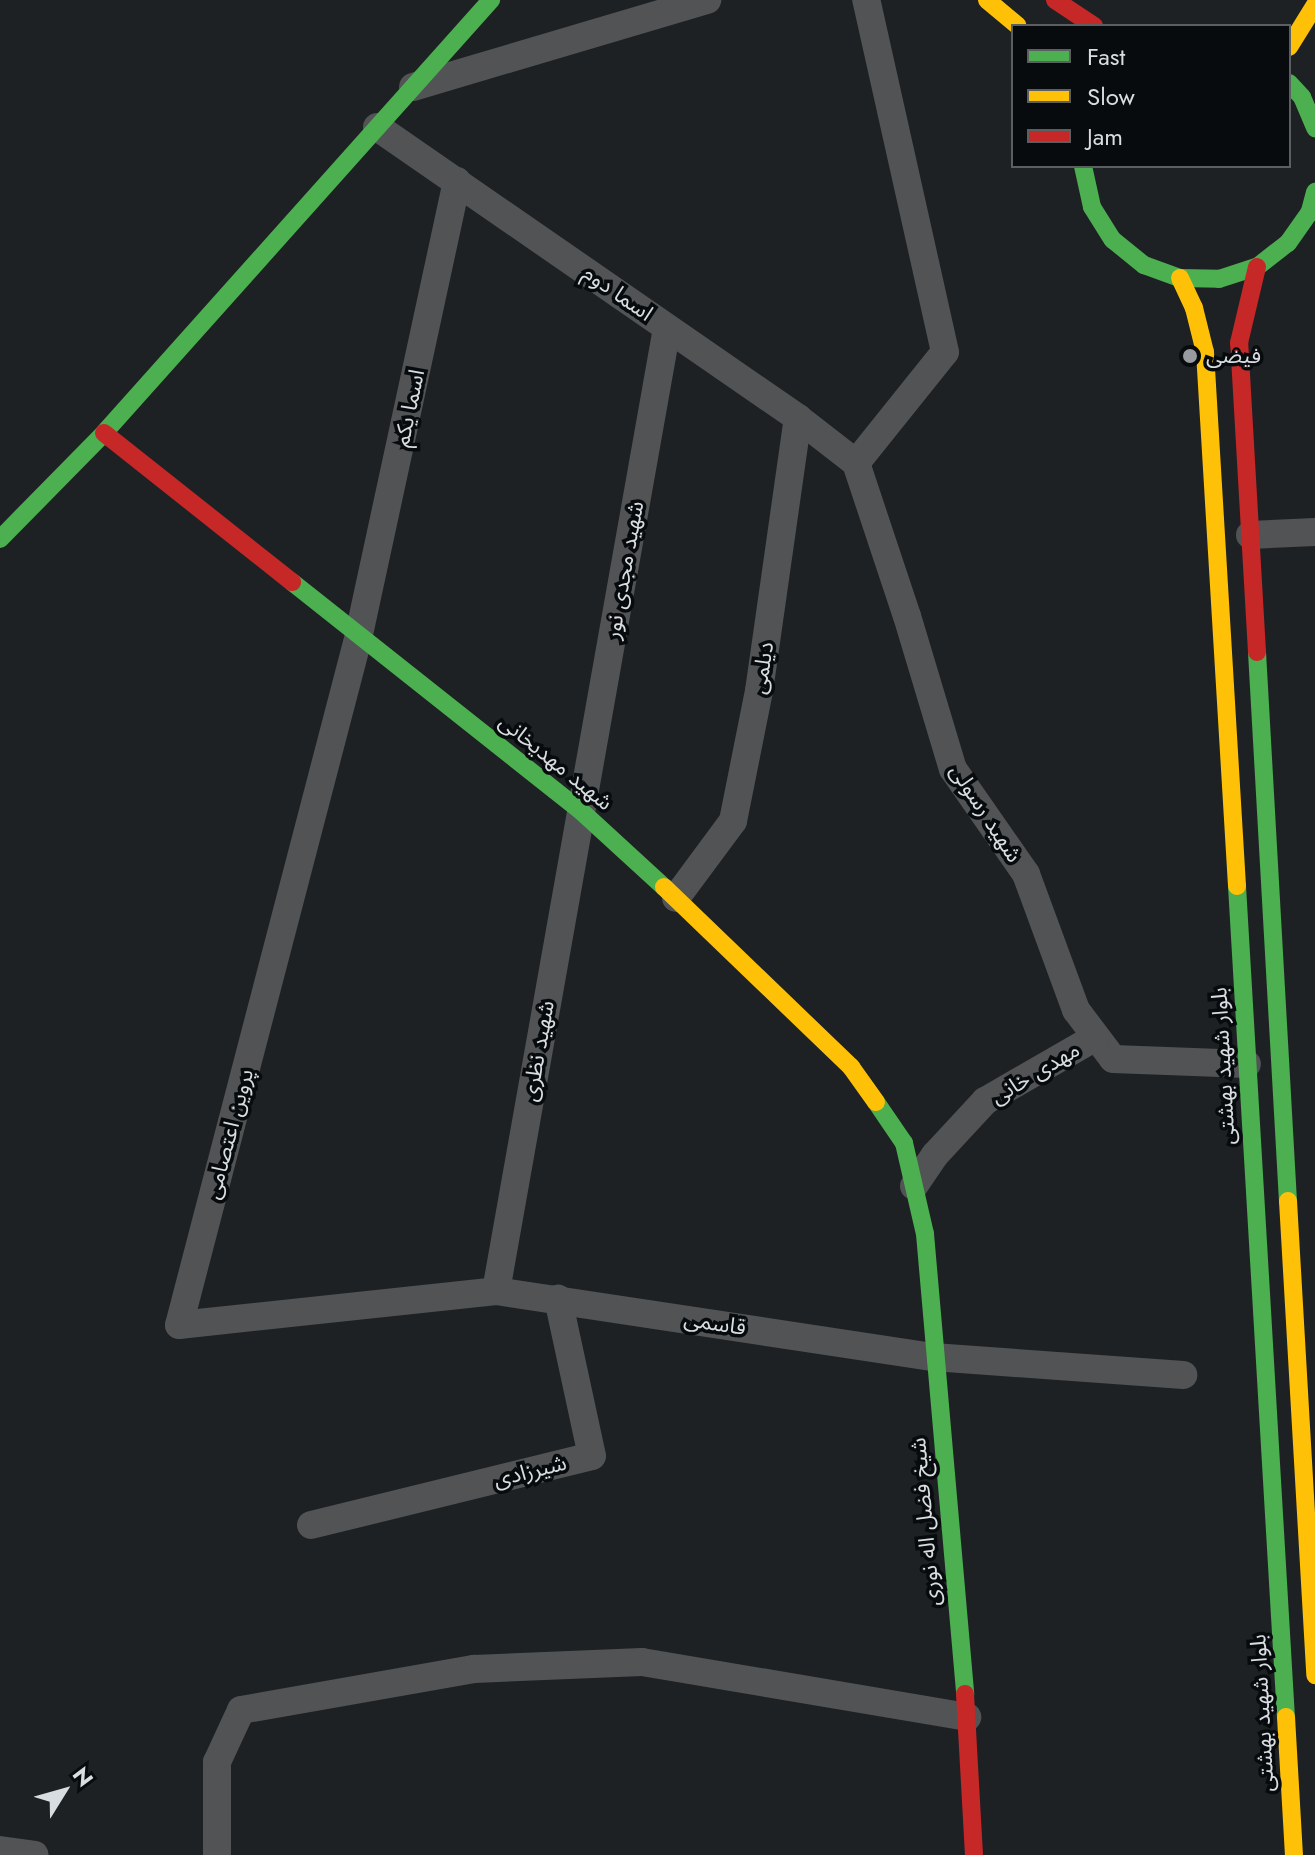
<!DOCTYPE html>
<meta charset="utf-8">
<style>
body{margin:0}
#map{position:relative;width:1315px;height:1855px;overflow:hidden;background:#1e2124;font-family:Jost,"Noto Sans Arabic",sans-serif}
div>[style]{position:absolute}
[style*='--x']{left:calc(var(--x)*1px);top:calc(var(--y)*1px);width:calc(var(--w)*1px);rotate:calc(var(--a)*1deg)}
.street>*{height:28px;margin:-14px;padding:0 14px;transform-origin:14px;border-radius:14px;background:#515354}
.fast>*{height:18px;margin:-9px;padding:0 9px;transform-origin:9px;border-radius:9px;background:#4caf50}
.slow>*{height:18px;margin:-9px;padding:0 9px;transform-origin:9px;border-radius:9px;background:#ffc107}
.jam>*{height:18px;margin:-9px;padding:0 9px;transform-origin:9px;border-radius:9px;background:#c62828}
.dots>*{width:22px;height:22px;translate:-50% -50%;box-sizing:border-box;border:4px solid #080b0d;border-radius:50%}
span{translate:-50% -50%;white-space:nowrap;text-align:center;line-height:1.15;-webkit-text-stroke:7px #080b0d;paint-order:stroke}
.street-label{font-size:22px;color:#d8dde1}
.poi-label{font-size:22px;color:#d8dde1}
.left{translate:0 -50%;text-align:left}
.legend{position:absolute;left:1011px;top:24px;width:280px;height:144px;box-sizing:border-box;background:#080b0d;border:2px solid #5b5f62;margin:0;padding:10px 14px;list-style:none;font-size:24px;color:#d8dde1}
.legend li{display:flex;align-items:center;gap:16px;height:40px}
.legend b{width:40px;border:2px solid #5b5f62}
.north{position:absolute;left:24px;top:1751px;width:80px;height:80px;-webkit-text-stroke:6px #080b0d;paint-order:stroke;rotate:53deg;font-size:22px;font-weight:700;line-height:32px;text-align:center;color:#d8dde1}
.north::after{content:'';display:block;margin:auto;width:28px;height:36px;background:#d8dde1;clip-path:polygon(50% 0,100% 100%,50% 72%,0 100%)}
</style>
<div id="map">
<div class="street">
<i style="--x:413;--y:87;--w:307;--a:-16.5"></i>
<i style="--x:377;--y:127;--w:512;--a:34.65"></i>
<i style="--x:798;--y:418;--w:73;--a:37.8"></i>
<i style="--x:457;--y:181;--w:464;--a:102.2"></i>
<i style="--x:359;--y:635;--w:713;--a:104.62"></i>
<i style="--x:179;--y:1325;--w:319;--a:-6.1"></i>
<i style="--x:496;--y:1291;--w:442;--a:8.6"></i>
<i style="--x:933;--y:1357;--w:251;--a:4.1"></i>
<i style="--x:856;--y:463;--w:161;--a:71.6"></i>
<i style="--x:907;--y:616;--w:160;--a:73.3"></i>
<i style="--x:953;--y:769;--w:128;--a:55.2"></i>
<i style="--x:1026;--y:874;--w:145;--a:69.8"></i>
<i style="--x:1076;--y:1010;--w:61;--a:52.9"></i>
<i style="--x:1113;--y:1059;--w:134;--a:2.1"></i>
<i style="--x:856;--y:463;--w:142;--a:-51.3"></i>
<i style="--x:945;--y:352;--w:361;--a:-102.6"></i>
<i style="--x:1250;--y:535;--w:65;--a:-2.6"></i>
<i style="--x:676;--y:898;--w:96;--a:-53.5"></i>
<i style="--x:733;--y:821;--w:133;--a:-78.7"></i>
<i style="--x:759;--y:691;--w:276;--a:-81.9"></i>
<i style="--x:914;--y:1186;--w:37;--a:-56"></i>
<i style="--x:935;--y:1155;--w:74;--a:-47.2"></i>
<i style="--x:985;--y:1101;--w:128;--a:-30"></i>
<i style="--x:496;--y:1291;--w:978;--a:-79.93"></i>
<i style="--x:311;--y:1525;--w:289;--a:-13.8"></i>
<i style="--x:592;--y:1456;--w:161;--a:-102.2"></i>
<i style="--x:0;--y:1850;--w:35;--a:8"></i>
<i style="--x:217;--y:1855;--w:93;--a:-90"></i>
<i style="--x:217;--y:1762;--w:57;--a:-65.2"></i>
<i style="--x:241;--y:1710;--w:237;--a:-10"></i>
<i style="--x:474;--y:1669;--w:168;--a:-2.4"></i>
<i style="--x:642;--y:1662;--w:330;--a:9.6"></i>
</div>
<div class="fast">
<i style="--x:1289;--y:83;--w:19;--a:47"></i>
<i style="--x:1302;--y:97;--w:34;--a:67"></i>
<i style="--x:1083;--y:166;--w:42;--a:77.6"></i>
<i style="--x:1092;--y:207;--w:39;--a:58"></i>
<i style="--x:1113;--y:240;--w:40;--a:39"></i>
<i style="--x:1144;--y:265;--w:38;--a:20"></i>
<i style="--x:1180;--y:278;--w:39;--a:1"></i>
<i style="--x:1219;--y:279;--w:40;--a:-18"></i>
<i style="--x:1257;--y:267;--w:39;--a:-38"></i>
<i style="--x:1288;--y:243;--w:39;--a:-55"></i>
<i style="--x:1310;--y:211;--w:20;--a:-75"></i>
<i style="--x:0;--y:539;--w:148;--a:-45.5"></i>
<i style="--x:104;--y:433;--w:581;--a:-48.21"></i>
<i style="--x:292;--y:582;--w:369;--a:38.4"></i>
<i style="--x:581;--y:811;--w:113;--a:42.5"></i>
<i style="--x:1257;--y:652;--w:550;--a:86.77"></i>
<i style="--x:1237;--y:886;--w:832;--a:86.63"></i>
<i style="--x:876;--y:1102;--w:50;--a:55.7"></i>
<i style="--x:904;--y:1143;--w:93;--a:77"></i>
<i style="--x:925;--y:1234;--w:462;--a:85"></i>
</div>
<div class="slow">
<i style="--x:987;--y:0;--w:40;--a:40"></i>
<i style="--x:1289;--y:47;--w:49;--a:-58.2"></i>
<i style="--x:1180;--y:278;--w:33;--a:65"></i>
<i style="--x:1194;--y:308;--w:45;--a:76"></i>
<i style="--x:1205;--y:352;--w:535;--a:86.57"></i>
<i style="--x:664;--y:887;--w:260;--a:43.9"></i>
<i style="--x:851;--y:1067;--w:43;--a:54.5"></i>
<i style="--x:1288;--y:1201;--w:475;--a:86.7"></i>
<i style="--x:1286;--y:1717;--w:138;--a:86.7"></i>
</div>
<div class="jam">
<i style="--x:1055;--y:0;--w:47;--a:33.7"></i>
<i style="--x:104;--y:433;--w:240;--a:38.4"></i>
<i style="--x:1257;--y:652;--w:310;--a:-93.3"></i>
<i style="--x:1239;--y:343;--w:78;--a:-76.7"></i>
<i style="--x:965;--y:1694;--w:161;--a:86.8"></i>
</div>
<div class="dots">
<i style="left:1190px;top:356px;background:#979b9f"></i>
</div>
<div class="street-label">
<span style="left:618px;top:293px;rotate:35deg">اسما دوم</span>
<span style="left:409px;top:408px;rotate:-78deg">اسما یکم</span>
<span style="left:624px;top:570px;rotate:-80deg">شهید مجدی نور</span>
<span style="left:762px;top:668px;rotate:-81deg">دیلمی</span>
<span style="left:556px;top:762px;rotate:39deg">شهید مهدیخانی</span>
<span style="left:986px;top:813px;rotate:57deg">شهید رسولی</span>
<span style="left:538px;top:1051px;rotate:-80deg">شهید نظری</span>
<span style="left:1223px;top:1066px;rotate:-93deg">بلوار شهید بهشتی</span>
<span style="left:1035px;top:1073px;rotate:-31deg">مهدی خانی</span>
<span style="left:229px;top:1134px;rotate:-75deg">پروین اعتصامی</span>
<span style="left:715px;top:1323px;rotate:9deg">قاسمی</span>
<span style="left:530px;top:1471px;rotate:-14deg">شیرزادی</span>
<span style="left:925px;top:1522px;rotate:-95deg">شیخ فضل اله نوری</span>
<span style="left:1262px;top:1713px;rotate:-93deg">بلوار شهید بهشتی</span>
</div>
<div class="poi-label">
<span class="left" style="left:1206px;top:356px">فیضی</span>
</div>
<ul class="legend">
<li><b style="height:10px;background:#4caf50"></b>Fast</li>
<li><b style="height:10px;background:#ffc107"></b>Slow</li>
<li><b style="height:10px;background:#c62828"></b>Jam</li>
</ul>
<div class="north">N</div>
</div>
